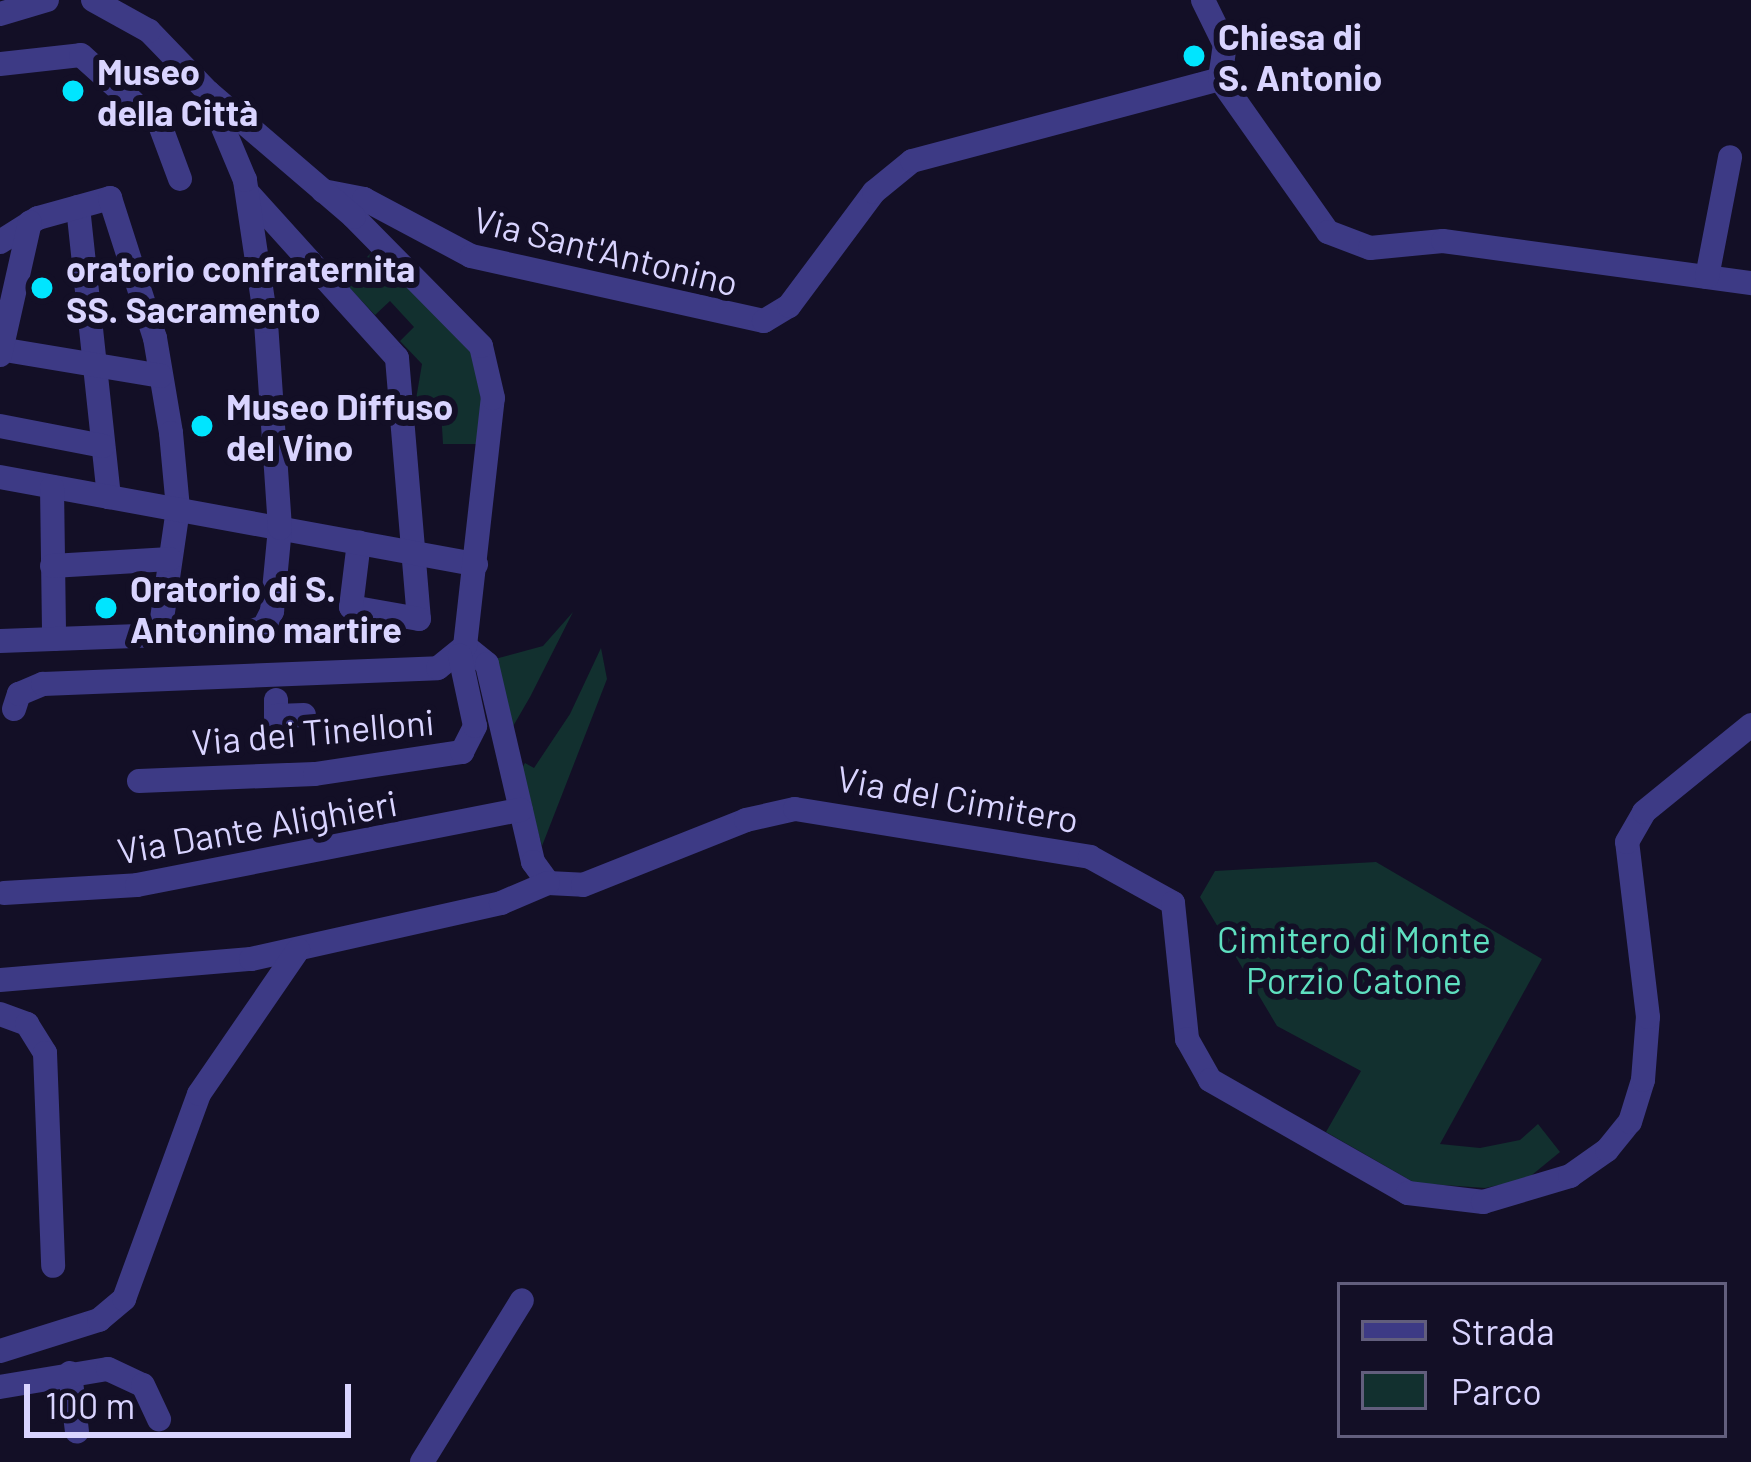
<!DOCTYPE html>
<meta charset="utf-8">
<style>
body{margin:0}
#map{position:relative;width:1751px;height:1462px;overflow:hidden;background:#130f26;font-family:Barlow,sans-serif}
div>[style]{position:absolute}
[style*='--x']{left:calc(var(--x)*1px);top:calc(var(--y)*1px);width:calc(var(--w)*1px);rotate:calc(var(--a)*1deg)}
.green>*{inset:0;background:#12302f}
.street>*{height:24px;margin:-12px;padding:0 12px;transform-origin:12px;border-radius:12px;background:#3d3a85}
.dots>*{width:33px;height:33px;translate:-50% -50%;box-sizing:border-box;border:6px solid #130f26;border-radius:50%}
span{translate:-50% -50%;white-space:nowrap;text-align:center;line-height:1.15;-webkit-text-stroke:12px #130f26;paint-order:stroke}
.poi-label{font-size:36px;color:#d9d4ff;font-weight:700}
.left{translate:0 -50%;text-align:left}
.street-label{font-size:36px;color:#d9d4ff}
.park-label{font-size:36px;color:#5fe0c0}
.legend{position:absolute;left:1337px;top:1282px;width:390px;height:156px;box-sizing:border-box;background:#130f26;border:3px solid #625e7d;margin:0;padding:15px 21px;list-style:none;font-size:36px;color:#d9d4ff}
.legend li{display:flex;align-items:center;gap:24px;height:60px}
.legend b{width:60px;border:3px solid #625e7d}
.scale{position:absolute;left:24px;top:1384px;width:327px;height:54px;box-sizing:border-box;border:6px solid #d9d4ff;border-top:0;padding-left:15px;font-size:36px;line-height:42px;white-space:nowrap;color:#d9d4ff;-webkit-text-stroke:9px #130f26;paint-order:stroke}
</style>
<div id="map">
<div class="green">
<i style="clip-path:polygon(376px 248px,476px 346px,485px 444px,443px 444px,441px 410px,414px 411px,422px 364px,400px 341px,414px 327px,390px 301px,375px 315px,343px 281px)"></i>
<i style="clip-path:polygon(573px 612px,530px 697px,512px 728px,495px 659px,543px 646px)"></i>
<i style="clip-path:polygon(601px 648px,607px 679px,542px 846px,521px 770px,525px 763px,534px 768px,570px 714px)"></i>
<i style="clip-path:polygon(1376px 862px,1542px 959px,1440px 1144px,1480px 1148px,1520px 1140px,1538px 1124px,1560px 1152px,1527px 1179px,1485px 1188px,1415px 1183px,1326px 1132px,1361px 1071px,1277px 1026px,1200px 897px,1215px 871px)"></i>
</div>
<div class="street">
<i style="--x:0;--y:14;--w:49;--a:-16.6"></i>
<i style="--x:0;--y:64;--w:81;--a:-6.3"></i>
<i style="--x:81;--y:55;--w:70;--a:42.1"></i>
<i style="--x:1220;--y:79;--w:187;--a:54.8"></i>
<i style="--x:1328;--y:232;--w:45;--a:20.9"></i>
<i style="--x:1370;--y:248;--w:73;--a:-5.5"></i>
<i style="--x:1443;--y:241;--w:311;--a:7.8"></i>
<i style="--x:157;--y:117;--w:66;--a:69.6"></i>
<i style="--x:323;--y:191;--w:42;--a:11"></i>
<i style="--x:364;--y:199;--w:121;--a:28"></i>
<i style="--x:471;--y:256;--w:300;--a:12.5"></i>
<i style="--x:764;--y:321;--w:29;--a:-31"></i>
<i style="--x:789;--y:306;--w:142;--a:-53.3"></i>
<i style="--x:874;--y:192;--w:49;--a:-39.2"></i>
<i style="--x:912;--y:161;--w:319;--a:-14.9"></i>
<i style="--x:1220;--y:79;--w:34;--a:-82"></i>
<i style="--x:1225;--y:45;--w:50;--a:-116.1"></i>
<i style="--x:248;--y:193;--w:222;--a:47.9"></i>
<i style="--x:397;--y:358;--w:262;--a:85.2"></i>
<i style="--x:419;--y:619;--w:69;--a:-170"></i>
<i style="--x:351;--y:607;--w:65;--a:-83"></i>
<i style="--x:78;--y:207;--w:292;--a:83.9"></i>
<i style="--x:0;--y:242;--w:45;--a:-32.3"></i>
<i style="--x:38;--y:218;--w:75;--a:-15.5"></i>
<i style="--x:110;--y:198;--w:147;--a:72.2"></i>
<i style="--x:155;--y:338;--w:96;--a:80.4"></i>
<i style="--x:171;--y:433;--w:76;--a:84.7"></i>
<i style="--x:178;--y:509;--w:125;--a:98.3"></i>
<i style="--x:1707;--y:277;--w:122;--a:-79.1"></i>
<i style="--x:0;--y:349;--w:163;--a:9.5"></i>
<i style="--x:0;--y:355;--w:136;--a:-77.3"></i>
<i style="--x:0;--y:426;--w:105;--a:11"></i>
<i style="--x:0;--y:477;--w:484;--a:10.4"></i>
<i style="--x:52;--y:487;--w:152;--a:89.2"></i>
<i style="--x:52;--y:566;--w:118;--a:-3.4"></i>
<i style="--x:0;--y:641;--w:249;--a:-2.1"></i>
<i style="--x:249;--y:632;--w:16;--a:-18"></i>
<i style="--x:264;--y:627;--w:18;--a:-63"></i>
<i style="--x:272;--y:611;--w:83;--a:-84.5"></i>
<i style="--x:280;--y:528;--w:207;--a:-93.9"></i>
<i style="--x:266;--y:321;--w:143;--a:-98.5"></i>
<i style="--x:245;--y:180;--w:95;--a:-112.8"></i>
<i style="--x:208;--y:92;--w:85;--a:-134"></i>
<i style="--x:149;--y:31;--w:64;--a:-151"></i>
<i style="--x:465;--y:646;--w:28;--a:39"></i>
<i style="--x:487;--y:664;--w:203;--a:76.9"></i>
<i style="--x:533;--y:862;--w:26;--a:54"></i>
<i style="--x:276;--y:700;--w:16;--a:90"></i>
<i style="--x:276;--y:716;--w:28;--a:-2"></i>
<i style="--x:14;--y:709;--w:16;--a:-72"></i>
<i style="--x:19;--y:694;--w:26;--a:-23"></i>
<i style="--x:43;--y:684;--w:395;--a:-2.3"></i>
<i style="--x:438;--y:668;--w:35;--a:-39"></i>
<i style="--x:465;--y:646;--w:250;--a:-83.6"></i>
<i style="--x:493;--y:398;--w:53;--a:-103"></i>
<i style="--x:481;--y:346;--w:181;--a:-134.6"></i>
<i style="--x:354;--y:217;--w:192;--a:-139.4"></i>
<i style="--x:139;--y:781;--w:176;--a:-2.3"></i>
<i style="--x:315;--y:774;--w:149;--a:-8.5"></i>
<i style="--x:462;--y:752;--w:29;--a:-63"></i>
<i style="--x:475;--y:726;--w:72;--a:-102.1"></i>
<i style="--x:548;--y:883;--w:35;--a:3"></i>
<i style="--x:583;--y:885;--w:175;--a:-21.7"></i>
<i style="--x:746;--y:820;--w:50;--a:-12.7"></i>
<i style="--x:795;--y:809;--w:299;--a:9.2"></i>
<i style="--x:1090;--y:857;--w:95;--a:29"></i>
<i style="--x:1173;--y:903;--w:137;--a:84.1"></i>
<i style="--x:1187;--y:1039;--w:47;--a:60.7"></i>
<i style="--x:1210;--y:1080;--w:228;--a:29.7"></i>
<i style="--x:1408;--y:1193;--w:76;--a:6.8"></i>
<i style="--x:1483;--y:1202;--w:91;--a:-16.6"></i>
<i style="--x:1570;--y:1176;--w:45;--a:-35.1"></i>
<i style="--x:1607;--y:1150;--w:36;--a:-51"></i>
<i style="--x:1630;--y:1122;--w:44;--a:-72.8"></i>
<i style="--x:1643;--y:1080;--w:63;--a:-85.5"></i>
<i style="--x:1648;--y:1017;--w:176;--a:-96.8"></i>
<i style="--x:1627;--y:842;--w:34;--a:-60"></i>
<i style="--x:1644;--y:812;--w:138;--a:-39.1"></i>
<i style="--x:4;--y:893;--w:133;--a:-3.4"></i>
<i style="--x:137;--y:885;--w:391;--a:-11.1"></i>
<i style="--x:0;--y:980;--w:252;--a:-4.8"></i>
<i style="--x:251;--y:959;--w:256;--a:-12.6"></i>
<i style="--x:501;--y:903;--w:51;--a:-23.1"></i>
<i style="--x:0;--y:1014;--w:29;--a:20"></i>
<i style="--x:27;--y:1024;--w:34;--a:58"></i>
<i style="--x:45;--y:1053;--w:213;--a:87.8"></i>
<i style="--x:0;--y:1351;--w:104;--a:-17.4"></i>
<i style="--x:99;--y:1320;--w:33;--a:-40"></i>
<i style="--x:124;--y:1299;--w:218;--a:-69.9"></i>
<i style="--x:199;--y:1094;--w:175;--a:-55.5"></i>
<i style="--x:70;--y:1373;--w:59;--a:83.2"></i>
<i style="--x:0;--y:1387;--w:109;--a:-9.5"></i>
<i style="--x:108;--y:1369;--w:38;--a:25"></i>
<i style="--x:143;--y:1385;--w:38;--a:65"></i>
<i style="--x:422;--y:1462;--w:190;--a:-58.3"></i>
</div>
<div class="dots">
<i style="left:1194px;top:56px;background:#00e5ff"></i>
<i style="left:73px;top:91px;background:#00e5ff"></i>
<i style="left:42px;top:288px;background:#00e5ff"></i>
<i style="left:202px;top:426px;background:#00e5ff"></i>
<i style="left:106px;top:608px;background:#00e5ff"></i>
</div>
<div class="poi-label">
<span class="left" style="left:1218px;top:56px">Chiesa di<br>S. Antonio</span>
<span class="left" style="left:97px;top:91px">Museo<br>della Città</span>
<span class="left" style="left:66px;top:288px">oratorio confraternita<br>SS. Sacramento</span>
<span class="left" style="left:226px;top:426px">Museo Diffuso<br>del Vino</span>
<span class="left" style="left:130px;top:608px">Oratorio di S.<br>Antonino martire</span>
</div>
<div class="street-label">
<span style="left:606px;top:250px;rotate:14deg">Via Sant'Antonino</span>
<span style="left:313px;top:731px;rotate:-5deg">Via dei Tinelloni</span>
<span style="left:958px;top:798px;rotate:10deg">Via del Cimitero</span>
<span style="left:257px;top:826px;rotate:-10deg">Via Dante Alighieri</span>
</div>
<div class="park-label">
<span style="left:1354px;top:959px">Cimitero di Monte<br>Porzio Catone</span>
</div>
<ul class="legend">
<li><b style="height:15px;background:#3d3a85"></b>Strada</li>
<li><b style="height:33px;background:#12302f"></b>Parco</li>
</ul>
<div class="scale">100 m</div>
</div>
